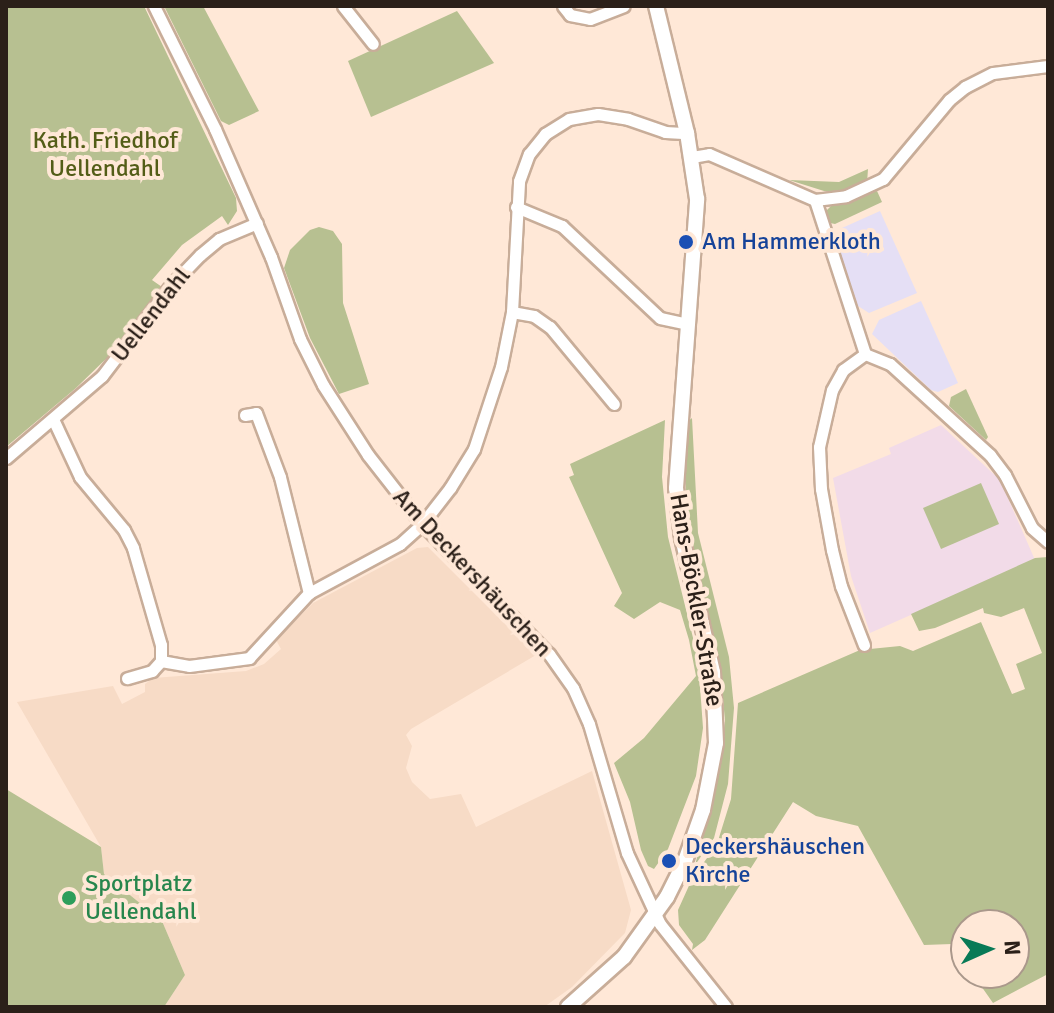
<!DOCTYPE html>
<meta charset="utf-8">
<style>
body{margin:0}
#map{position:relative;width:1054px;height:1013px;overflow:hidden;background:#ffe8d7;font-family:Signika,sans-serif}
div>[style]{position:absolute}
[style*='--x']{left:calc(var(--x)*1px);top:calc(var(--y)*1px);width:calc(var(--w)*1px);rotate:calc(var(--a)*1deg)}
.built>*{inset:0;background:#f7dbc6}
.industrial>*{inset:0;background:#e5dff5}
.education>*{inset:0;background:#f2dbe8}
.green>*{inset:0;background:#b7c091}
.roads{filter:drop-shadow(2px 0 #c8ad99) drop-shadow(-2px 0 #c8ad99) drop-shadow(0 2px #c8ad99) drop-shadow(0 -2px #c8ad99)}
.minor>*{height:11px;margin:-5.5px;padding:0 5.5px;transform-origin:5.5px;border-radius:5.5px;background:#fff}
.tertiary>*{height:14px;margin:-7px;padding:0 7px;transform-origin:7px;border-radius:7px;background:#fff}
.dots>*{width:22px;height:22px;translate:-50% -50%;box-sizing:border-box;border:4px solid #ffe8d7;border-radius:50%}
span{translate:-50% -50%;white-space:nowrap;text-align:center;line-height:1.15;-webkit-text-stroke:8px #ffe8d7;paint-order:stroke}
.park-label{font-size:24px;color:#535d17}
.transit-label{font-size:24px;color:#164399}
.left{translate:0 -50%;text-align:left}
.street-label{font-size:24px;color:#2b2019}
.leisure-label{font-size:24px;color:#27864d}
.frame{position:absolute;inset:0;border:8px solid #2b2019;pointer-events:none}
.north{position:absolute;left:950px;top:909px;width:80px;height:80px;box-sizing:border-box;background:#ffe8d7;border:2px solid #aa988b;border-radius:50%;rotate:87deg;font-size:22px;font-weight:700;line-height:32px;text-align:center;color:#2b2019}
.north::after{content:'';display:block;margin:auto;width:28px;height:36px;background:#087a56;clip-path:polygon(50% 0,100% 100%,50% 72%,0 100%)}
</style>
<div id="map">
<div class="built">
<i style="clip-path:polygon(428px 547px,536px 655px,411px 729px,406px 735px,412px 746px,406px 768px,412px 782px,430px 799px,461px 794px,476px 827px,592px 771px,631px 910px,625px 933px,572px 987px,544px 1007px,164px 1007px,185px 975px,162px 921px,104px 874px,101px 847px,17px 702px,113px 686px,122px 704px,145px 692px,145px 684px,153px 678px,246px 671px,264px 664px,281px 649px,276px 640px,313px 603px,417px 548px)"></i>
</div>
<div class="industrial">
<i style="clip-path:polygon(880px 211px,917px 293px,869px 313px,858px 306px,835px 239px,842px 228px)"></i>
<i style="clip-path:polygon(921px 301px,958px 383px,938px 392px,931px 390px,872px 334px,879px 320px)"></i>
</div>
<div class="education">
<i style="clip-path:polygon(941px 425px,1000px 480px,1035px 560px,870px 633px,851px 576px,833px 478px,891px 454px,889px 448px)"></i>
</div>
<div class="green">
<i style="clip-path:polygon(6px 6px,144px 6px,236px 198px,237px 211px,228px 225px,222px 216px,182px 245px,152px 280px,162px 287px,113px 352px,76px 388px,6px 447px)"></i>
<i style="clip-path:polygon(164px 6px,203px 6px,259px 111px,229px 125px,221px 121px)"></i>
<i style="clip-path:polygon(457px 11px,494px 63px,371px 117px,348px 61px)"></i>
<i style="clip-path:polygon(868px 169px,867px 183px,841px 191px,824px 191px,789px 180px,839px 182px)"></i>
<i style="clip-path:polygon(877px 191px,882px 202px,835px 224px,825px 222px,826px 211px,832px 205px)"></i>
<i style="clip-path:polygon(319px 227px,333px 231px,342px 244px,343px 303px,369px 384px,339px 394px,310px 338px,284px 268px,290px 250px,310px 230px)"></i>
<i style="clip-path:polygon(966px 389px,988px 437px,986px 440px,949px 406px,951px 397px)"></i>
<i style="clip-path:polygon(692px 418px,698px 533px,729px 657px,734px 708px,728px 784px,714px 838px,695px 865px,717px 784px,725px 721px,720px 665px,687px 528px,684px 443px,686px 423px)"></i>
<i style="clip-path:polygon(665px 420px,662px 477px,668px 537px,698px 658px,703px 728px,696px 776px,668px 849px,654px 869px,648px 866px,641px 850px,630px 802px,614px 763px,644px 738px,696px 676px,689px 640px,680px 610px,660px 602px,634px 619px,614px 606px,622px 593px,569px 477px,574px 475px,570px 464px)"></i>
<i style="clip-path:polygon(981px 483px,999px 524px,941px 549px,923px 508px)"></i>
<i style="clip-path:polygon(1048px 557px,1048px 974px,993px 1003px,972px 973px,1014px 973px,1014px 925px,966px 925px,966px 965px,952px 944px,924px 945px,858px 826px,816px 816px,793px 802px,705px 940px,692px 950px,693px 944px,679px 925px,678px 910px,692px 879px,717px 844px,731px 799px,738px 703px,860px 650px,900px 646px,913px 651px,981px 622px,1012px 694px,1025px 689px,1016px 664px,1042px 653px,1024px 608px,1001px 617px,984px 613px,983px 608px,935px 628px,919px 631px,911px 614px,1035px 558px)"></i>
<i style="clip-path:polygon(6px 789px,101px 847px,104px 874px,162px 921px,185px 975px,164px 1007px,6px 1007px)"></i>
</div>
<div class="roads">
<div class="minor">
<i style="--x:154;--y:6;--w:137;--a:63.6"></i>
<i style="--x:215;--y:129;--w:140;--a:66.4"></i>
<i style="--x:271;--y:257;--w:87;--a:70.5"></i>
<i style="--x:300;--y:339;--w:51;--a:63.4"></i>
<i style="--x:323;--y:385;--w:83;--a:57.3"></i>
<i style="--x:368;--y:455;--w:88;--a:52"></i>
<i style="--x:422;--y:524;--w:182;--a:45.7"></i>
<i style="--x:549;--y:654;--w:42;--a:54.8"></i>
<i style="--x:573;--y:688;--w:39;--a:66"></i>
<i style="--x:589;--y:724;--w:134;--a:73.6"></i>
<i style="--x:627;--y:853;--w:78;--a:65.1"></i>
<i style="--x:660;--y:924;--w:106;--a:51.5"></i>
<i style="--x:343;--y:6;--w:48;--a:51.7"></i>
<i style="--x:563;--y:6;--w:11;--a:52"></i>
<i style="--x:570;--y:15;--w:20;--a:11"></i>
<i style="--x:590;--y:19;--w:36;--a:-21"></i>
<i style="--x:692;--y:157;--w:17;--a:-10"></i>
<i style="--x:709;--y:154;--w:116;--a:23.5"></i>
<i style="--x:815;--y:200;--w:31;--a:-7"></i>
<i style="--x:846;--y:196;--w:41;--a:-24.7"></i>
<i style="--x:883;--y:179;--w:103;--a:-50.1"></i>
<i style="--x:949;--y:100;--w:21;--a:-39"></i>
<i style="--x:965;--y:87;--w:31;--a:-27"></i>
<i style="--x:993;--y:73;--w:55;--a:-7.3"></i>
<i style="--x:815;--y:200;--w:162;--a:72"></i>
<i style="--x:865;--y:354;--w:27;--a:22"></i>
<i style="--x:890;--y:364;--w:135;--a:42.3"></i>
<i style="--x:990;--y:455;--w:25;--a:53"></i>
<i style="--x:1005;--y:475;--w:59;--a:63"></i>
<i style="--x:1032;--y:528;--w:21;--a:41"></i>
<i style="--x:516;--y:207;--w:50;--a:22.4"></i>
<i style="--x:562;--y:226;--w:134;--a:43.2"></i>
<i style="--x:660;--y:318;--w:29;--a:12"></i>
<i style="--x:512;--y:312;--w:22;--a:10"></i>
<i style="--x:534;--y:316;--w:19;--a:35"></i>
<i style="--x:550;--y:327;--w:100;--a:50.3"></i>
<i style="--x:245;--y:415;--w:11;--a:-10"></i>
<i style="--x:256;--y:413;--w:68;--a:69.4"></i>
<i style="--x:280;--y:477;--w:120;--a:76"></i>
<i style="--x:53;--y:419;--w:64;--a:65"></i>
<i style="--x:80;--y:477;--w:69;--a:50.3"></i>
<i style="--x:124;--y:530;--w:20;--a:63"></i>
<i style="--x:133;--y:548;--w:101;--a:73.9"></i>
<i style="--x:161;--y:645;--w:16;--a:90"></i>
<i style="--x:161;--y:661;--w:13;--a:132"></i>
<i style="--x:152;--y:671;--w:26;--a:164"></i>
<i style="--x:6;--y:458;--w:126;--a:-40.5"></i>
<i style="--x:102;--y:376;--w:114;--a:-52.8"></i>
<i style="--x:171;--y:285;--w:42;--a:-46"></i>
<i style="--x:200;--y:255;--w:25;--a:-40"></i>
<i style="--x:219;--y:239;--w:41;--a:-22.8"></i>
<i style="--x:864;--y:645;--w:63;--a:-111.3"></i>
<i style="--x:841;--y:586;--w:37;--a:-104"></i>
<i style="--x:832;--y:550;--w:62;--a:-100.2"></i>
<i style="--x:821;--y:489;--w:42;--a:-92.7"></i>
<i style="--x:819;--y:447;--w:58;--a:-77.2"></i>
<i style="--x:832;--y:390;--w:23;--a:-61"></i>
<i style="--x:843;--y:370;--w:27;--a:-36"></i>
<i style="--x:161;--y:661;--w:28;--a:10"></i>
<i style="--x:189;--y:666;--w:61;--a:-7.6"></i>
<i style="--x:249;--y:658;--w:88;--a:-47.3"></i>
<i style="--x:309;--y:593;--w:103;--a:-28.3"></i>
<i style="--x:400;--y:544;--w:30;--a:-42"></i>
<i style="--x:422;--y:524;--w:46;--a:-52.1"></i>
<i style="--x:450;--y:488;--w:46;--a:-58.4"></i>
<i style="--x:474;--y:449;--w:86;--a:-71.8"></i>
<i style="--x:501;--y:367;--w:56;--a:-78.7"></i>
<i style="--x:512;--y:312;--w:131;--a:-86.9"></i>
<i style="--x:519;--y:181;--w:29;--a:-70"></i>
<i style="--x:529;--y:154;--w:26;--a:-51"></i>
<i style="--x:545;--y:134;--w:28;--a:-32"></i>
<i style="--x:569;--y:119;--w:29;--a:-10"></i>
<i style="--x:598;--y:114;--w:30;--a:9"></i>
<i style="--x:628;--y:119;--w:39;--a:19"></i>
<i style="--x:665;--y:132;--w:22;--a:3"></i>
</div>
<div class="tertiary">
<i style="--x:568;--y:1007;--w:75;--a:-41.8"></i>
<i style="--x:624;--y:957;--w:74;--a:-54.4"></i>
<i style="--x:667;--y:897;--w:40;--a:-63.4"></i>
<i style="--x:685;--y:861;--w:54;--a:-70.6"></i>
<i style="--x:703;--y:810;--w:68;--a:-79"></i>
<i style="--x:716;--y:743;--w:71;--a:-92.4"></i>
<i style="--x:713;--y:672;--w:138;--a:-103"></i>
<i style="--x:682;--y:538;--w:50;--a:-96.8"></i>
<i style="--x:676;--y:488;--w:290;--a:-85.8"></i>
<i style="--x:697;--y:199;--w:67;--a:-98.6"></i>
<i style="--x:687;--y:133;--w:131;--a:-103.7"></i>
</div>
</div>
<div class="dots">
<i style="left:686px;top:242px;background:#1a4fb4"></i>
<i style="left:669px;top:861px;background:#1a4fb4"></i>
<i style="left:69px;top:898px;background:#2e9e5b"></i>
</div>
<div class="park-label">
<span style="left:105px;top:155px">Kath. Friedhof<br>Uellendahl</span>
</div>
<div class="transit-label">
<span class="left" style="left:702px;top:242px">Am Hammerkloth</span>
<span class="left" style="left:685px;top:861px">Deckershäuschen<br>Kirche</span>
</div>
<div class="street-label">
<span style="left:151px;top:315px;rotate:-52deg">Uellendahl</span>
<span style="left:472px;top:573px;rotate:47deg">Am Deckershäuschen</span>
<span style="left:696px;top:600px;rotate:80deg">Hans-Böckler-Straße</span>
</div>
<div class="leisure-label">
<span class="left" style="left:85px;top:898px">Sportplatz<br>Uellendahl</span>
</div>
<div class="frame"></div>
<div class="north">N</div>
</div>
